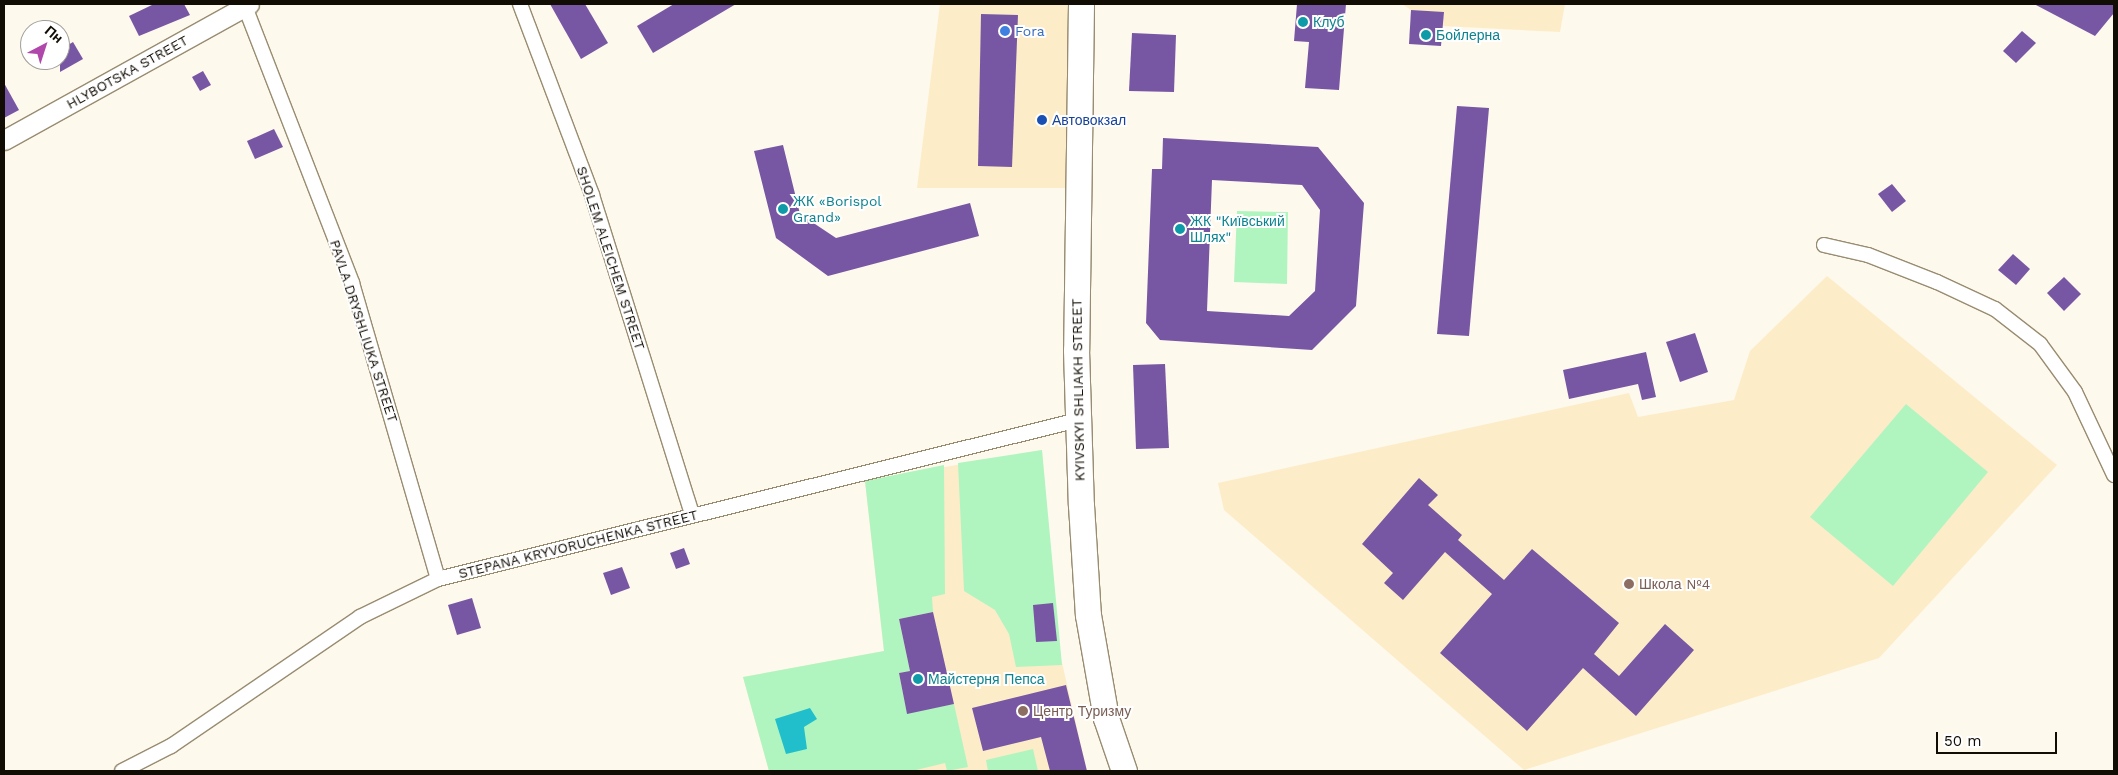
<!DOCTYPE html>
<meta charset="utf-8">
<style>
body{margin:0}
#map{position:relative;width:2118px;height:775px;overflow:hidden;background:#fef9ed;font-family:"Work Sans",sans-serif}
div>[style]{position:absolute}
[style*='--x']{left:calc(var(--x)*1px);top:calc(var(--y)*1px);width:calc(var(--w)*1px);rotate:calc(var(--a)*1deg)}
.built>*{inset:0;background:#fdecc8}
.green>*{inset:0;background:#b0f5c0}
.water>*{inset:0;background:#21bfcb}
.building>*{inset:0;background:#7757a3}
.roads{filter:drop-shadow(1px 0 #988c71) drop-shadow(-1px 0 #988c71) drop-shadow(0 1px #988c71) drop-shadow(0 -1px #988c71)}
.street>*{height:14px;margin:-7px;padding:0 7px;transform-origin:7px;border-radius:7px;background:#fff}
.secondary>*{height:19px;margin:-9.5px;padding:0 9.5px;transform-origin:9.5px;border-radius:9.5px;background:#fff}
.highway>*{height:25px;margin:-12.5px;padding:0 12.5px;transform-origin:12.5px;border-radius:12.5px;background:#fff}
.dots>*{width:14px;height:14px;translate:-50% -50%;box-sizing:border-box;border:2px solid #fff;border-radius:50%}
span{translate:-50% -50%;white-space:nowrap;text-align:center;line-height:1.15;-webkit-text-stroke:4px #fff;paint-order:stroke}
.culture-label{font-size:14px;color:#0d838f}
.left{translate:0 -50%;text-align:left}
.shop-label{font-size:14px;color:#366cbe}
.street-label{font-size:14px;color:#110c04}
.transit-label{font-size:14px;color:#164399}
.education-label{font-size:14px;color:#785e54}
.frame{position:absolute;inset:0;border:5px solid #110c04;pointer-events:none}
.north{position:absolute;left:20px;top:20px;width:50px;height:50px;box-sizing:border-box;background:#fff;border:1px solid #a09e9b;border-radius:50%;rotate:40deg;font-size:14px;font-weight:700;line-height:20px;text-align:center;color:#110c04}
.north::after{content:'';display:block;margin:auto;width:18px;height:22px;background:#b047aa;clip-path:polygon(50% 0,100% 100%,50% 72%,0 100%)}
.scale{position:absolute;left:1936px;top:732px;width:121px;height:22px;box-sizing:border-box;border:2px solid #110c04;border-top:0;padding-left:6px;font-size:15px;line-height:18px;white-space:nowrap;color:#110c04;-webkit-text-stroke:4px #fff;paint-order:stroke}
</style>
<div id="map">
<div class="built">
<i style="clip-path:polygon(940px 4px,1077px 4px,1068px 188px,917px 188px)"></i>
<i style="clip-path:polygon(1402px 4px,1565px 4px,1560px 32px,1443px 26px,1444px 12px,1411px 10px)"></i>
<i style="clip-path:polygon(1827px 276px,2057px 465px,1879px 658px,1524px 770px,1224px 510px,1218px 483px,1629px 393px,1638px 417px,1734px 400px,1750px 351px)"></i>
<i style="clip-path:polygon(1042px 450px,1057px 641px,1087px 771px,769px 771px,743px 677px,884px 651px,865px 481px)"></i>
</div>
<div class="green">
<i style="clip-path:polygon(1237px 211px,1288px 212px,1287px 284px,1234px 282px)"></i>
<i style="clip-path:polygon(1906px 404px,1988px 472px,1893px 586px,1810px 517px)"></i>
<i style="clip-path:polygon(1042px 450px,1062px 665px,1016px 667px,1009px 634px,995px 610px,964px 591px,958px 463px)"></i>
<i style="clip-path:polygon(944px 465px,945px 594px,932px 597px,933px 612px,899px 619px,910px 671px,899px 673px,907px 713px,954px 704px,968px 767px,947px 771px,945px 763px,912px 771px,769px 771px,743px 677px,884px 651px,865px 481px)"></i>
<i style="clip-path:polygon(1033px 749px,1038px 771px,988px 771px,986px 760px)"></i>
</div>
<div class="water">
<i style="clip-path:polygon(810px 708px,817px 719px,804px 727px,807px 749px,786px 754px,775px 719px)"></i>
</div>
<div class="building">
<i style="clip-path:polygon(154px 4px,184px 4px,190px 15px,139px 36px,129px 16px)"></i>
<i style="clip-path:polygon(550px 4px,585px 4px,608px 43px,581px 59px)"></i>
<i style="clip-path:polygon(674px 4px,736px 4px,653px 53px,637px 26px)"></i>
<i style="clip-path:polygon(1297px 4px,1346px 4px,1339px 90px,1305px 88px,1309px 42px,1294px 41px)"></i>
<i style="clip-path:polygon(2034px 4px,2114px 4px,2114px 13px,2095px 36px)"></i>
<i style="clip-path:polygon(1411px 10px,1444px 12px,1441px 46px,1409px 44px)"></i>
<i style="clip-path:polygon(981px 14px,1018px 15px,1012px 167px,978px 166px)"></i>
<i style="clip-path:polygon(2022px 31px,2036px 43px,2016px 63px,2003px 51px)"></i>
<i style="clip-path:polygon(1132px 33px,1176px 35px,1174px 92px,1129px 91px)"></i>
<i style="clip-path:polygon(73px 42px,83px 59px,60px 72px,60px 50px)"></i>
<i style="clip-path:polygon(203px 71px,211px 85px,200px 91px,192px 77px)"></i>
<i style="clip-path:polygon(4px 83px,19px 110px,4px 118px)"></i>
<i style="clip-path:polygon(1457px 106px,1489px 108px,1469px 336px,1437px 334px)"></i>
<i style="clip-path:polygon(274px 129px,283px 147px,255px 159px,247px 141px)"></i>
<i style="clip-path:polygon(evenodd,1163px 138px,1318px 147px,1364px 203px,1356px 306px,1312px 350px,1160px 340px,1146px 323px,1152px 169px,1162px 169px,1163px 138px,1212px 180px,1302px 185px,1320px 210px,1315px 291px,1289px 316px,1207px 311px,1212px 180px)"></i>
<i style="clip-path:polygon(783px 145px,800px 214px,836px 238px,970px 203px,979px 236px,828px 276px,776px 238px,754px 151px)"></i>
<i style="clip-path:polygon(1892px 184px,1906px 201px,1892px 212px,1878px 194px)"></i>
<i style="clip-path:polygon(2013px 254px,2030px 269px,2016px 285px,1998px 270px)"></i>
<i style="clip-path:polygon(2064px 277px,2081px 294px,2064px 311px,2047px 293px)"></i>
<i style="clip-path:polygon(1695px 333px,1708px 372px,1680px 382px,1666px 342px)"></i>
<i style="clip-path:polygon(1646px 352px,1656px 397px,1642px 400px,1638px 384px,1569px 399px,1563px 370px)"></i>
<i style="clip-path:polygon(1165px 364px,1169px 448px,1136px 449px,1133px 365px)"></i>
<i style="clip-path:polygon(1419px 478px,1438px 495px,1428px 505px,1462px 535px,1458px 540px,1504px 580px,1532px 549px,1619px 623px,1594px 654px,1619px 676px,1665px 624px,1694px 650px,1636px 716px,1583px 668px,1527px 731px,1440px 653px,1492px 594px,1445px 552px,1403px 600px,1384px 583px,1393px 573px,1362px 544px)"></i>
<i style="clip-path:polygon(684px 548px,690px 564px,676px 569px,670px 553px)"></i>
<i style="clip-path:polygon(622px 567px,630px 588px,611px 595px,603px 573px)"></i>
<i style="clip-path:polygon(472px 598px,481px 628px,457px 635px,448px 605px)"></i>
<i style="clip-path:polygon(1053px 603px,1057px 641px,1036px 642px,1033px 605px)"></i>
<i style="clip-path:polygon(933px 612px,954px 704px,907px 714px,899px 673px,910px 671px,899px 619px)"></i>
<i style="clip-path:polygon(1066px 685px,1087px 771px,1050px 771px,1041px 737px,983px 751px,972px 708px)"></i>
</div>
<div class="roads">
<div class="street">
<i style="--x:244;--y:4;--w:299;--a:68.8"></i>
<i style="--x:352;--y:283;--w:308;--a:73.8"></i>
<i style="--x:520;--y:4;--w:204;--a:69.3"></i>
<i style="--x:592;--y:195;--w:335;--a:72.6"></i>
<i style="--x:1824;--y:245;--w:45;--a:12.8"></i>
<i style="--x:1868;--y:255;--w:74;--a:21.4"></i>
<i style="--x:1937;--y:282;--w:64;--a:25"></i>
<i style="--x:1995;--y:309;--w:57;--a:37.9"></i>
<i style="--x:2040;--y:344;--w:59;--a:53.9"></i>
<i style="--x:2075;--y:392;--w:92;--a:64.8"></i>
<i style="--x:122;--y:771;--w:55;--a:-27"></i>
<i style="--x:171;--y:746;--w:229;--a:-34.3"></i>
<i style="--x:360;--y:617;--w:87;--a:-26"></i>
<i style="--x:438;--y:579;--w:659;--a:-13.95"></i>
</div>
<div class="secondary">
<i style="--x:4;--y:140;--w:280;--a:-29"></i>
</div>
<div class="highway">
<i style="--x:1081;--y:4;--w:346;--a:90.8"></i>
<i style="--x:1076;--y:350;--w:155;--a:88.2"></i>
<i style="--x:1081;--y:505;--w:110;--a:86.4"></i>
<i style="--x:1088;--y:615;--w:105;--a:80.1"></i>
<i style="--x:1106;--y:718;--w:56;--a:71.2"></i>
</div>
</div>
<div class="dots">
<i style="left:1303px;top:22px;background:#0f9aa8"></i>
<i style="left:1005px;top:31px;background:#3f7fe0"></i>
<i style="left:1426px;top:35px;background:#0f9aa8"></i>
<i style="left:1042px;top:120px;background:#1a4fb4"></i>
<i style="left:783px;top:209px;background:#0f9aa8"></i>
<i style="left:1180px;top:229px;background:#0f9aa8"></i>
<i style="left:1629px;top:584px;background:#8d6e63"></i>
<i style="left:918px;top:679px;background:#0f9aa8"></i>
<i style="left:1023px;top:711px;background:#8d6e63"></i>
</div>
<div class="culture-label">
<span class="left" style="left:1313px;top:22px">Клуб</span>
<span class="left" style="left:1436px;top:35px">Бойлерна</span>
<span class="left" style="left:793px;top:209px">ЖК «Borispol<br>Grand»</span>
<span class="left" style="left:1190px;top:229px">ЖК "Київський<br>Шлях"</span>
<span class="left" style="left:928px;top:679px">Майстерня Пепса</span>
</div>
<div class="shop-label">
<span class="left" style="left:1015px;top:31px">Fora</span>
</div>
<div class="street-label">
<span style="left:127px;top:72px;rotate:-29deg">HLYBOTSKA STREET</span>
<span style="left:611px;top:258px;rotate:72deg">SHOLEM ALEICHEM STREET</span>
<span style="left:364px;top:331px;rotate:72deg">PAVLA DRYSHLIUKA STREET</span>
<span style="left:1078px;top:390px;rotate:-91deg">KYIVSKYI SHLIAKH STREET</span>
<span style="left:578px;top:544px;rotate:-14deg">STEPANA KRYVORUCHENKA STREET</span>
</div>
<div class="transit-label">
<span class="left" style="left:1052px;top:120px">Автовокзал</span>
</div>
<div class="education-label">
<span class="left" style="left:1639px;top:584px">Школа №4</span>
<span class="left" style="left:1033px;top:711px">Центр Туризму</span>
</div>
<div class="frame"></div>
<div class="north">Пн</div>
<div class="scale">50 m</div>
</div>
